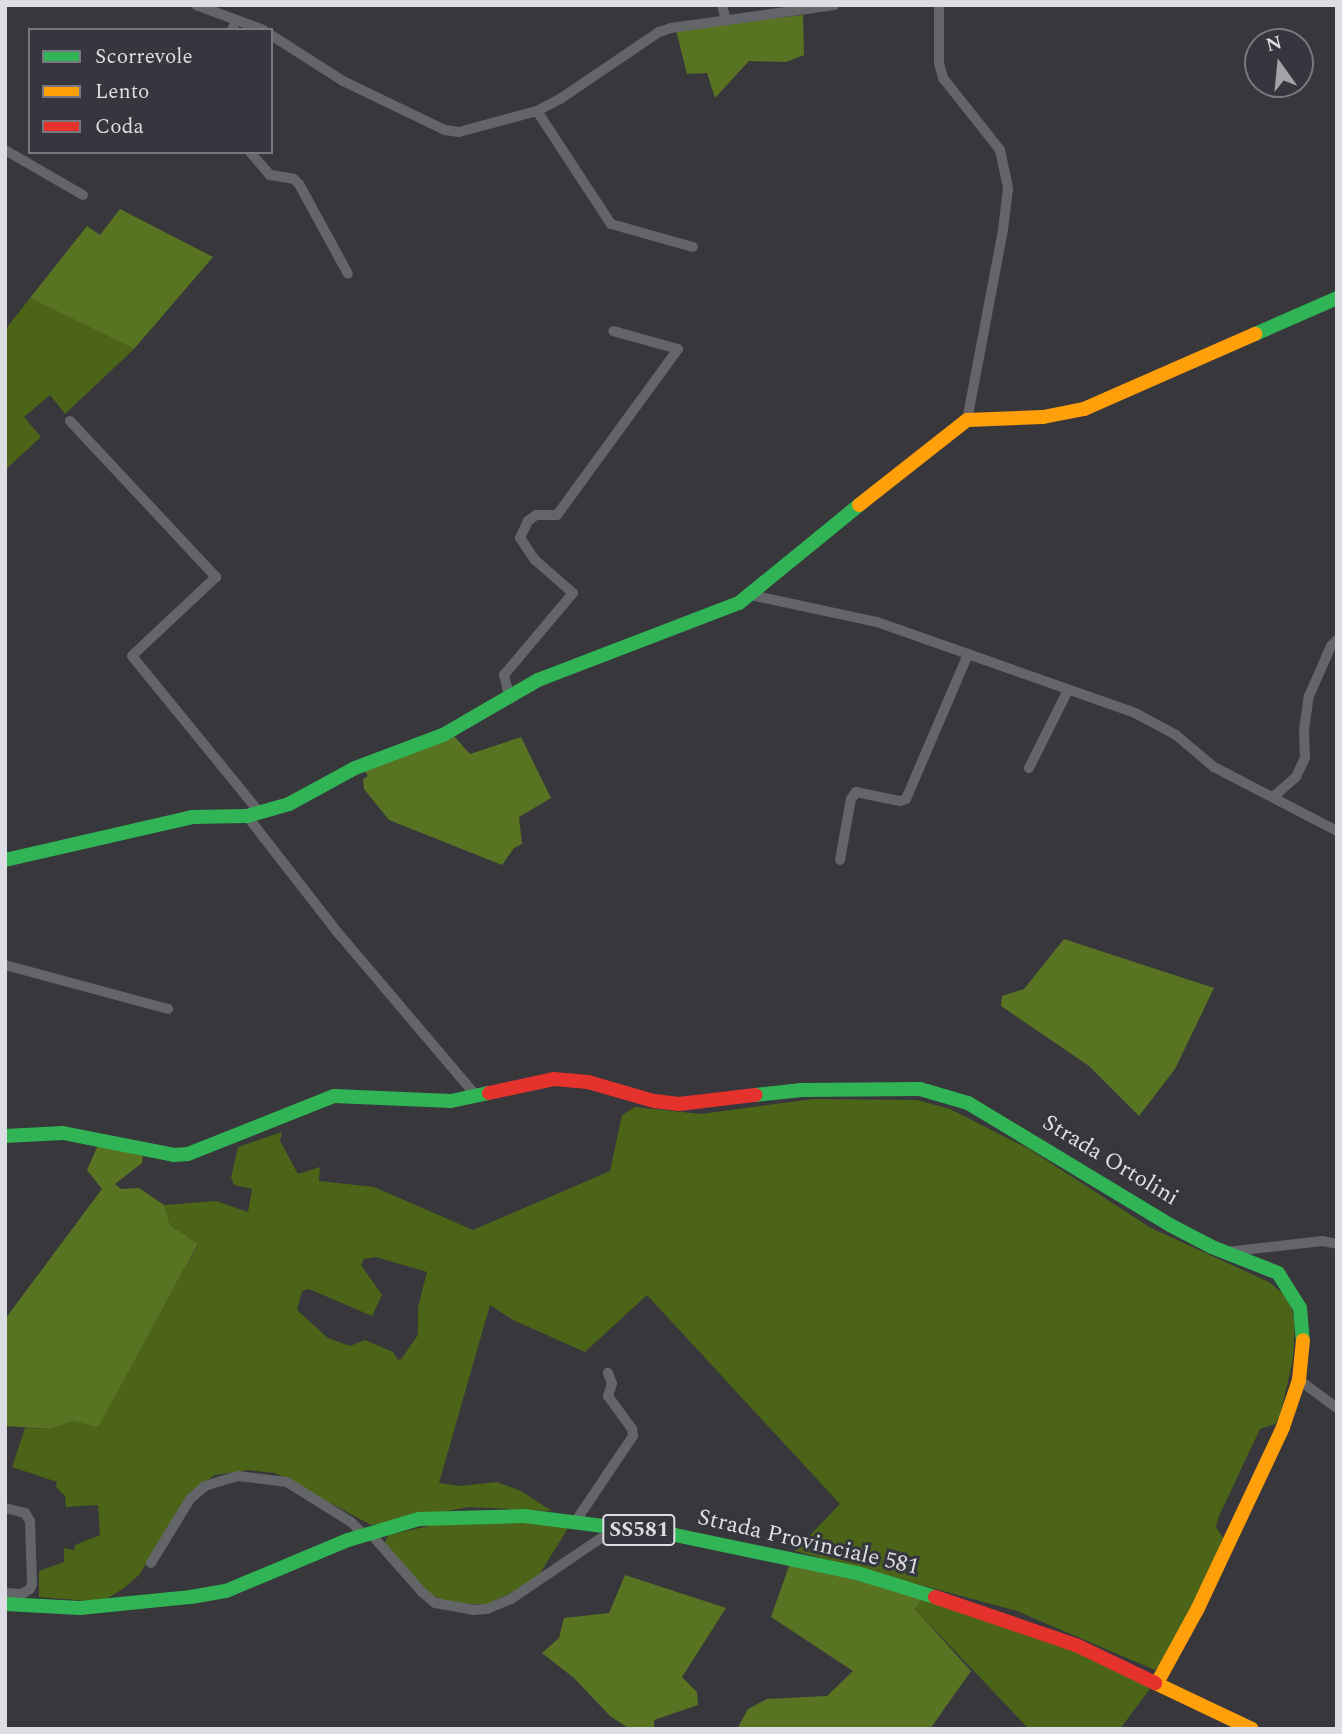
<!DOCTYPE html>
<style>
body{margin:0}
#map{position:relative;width:1342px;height:1734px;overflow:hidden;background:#37373c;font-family:Spectral,serif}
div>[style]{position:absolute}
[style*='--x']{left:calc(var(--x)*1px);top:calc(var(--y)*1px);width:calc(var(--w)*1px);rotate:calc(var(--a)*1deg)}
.green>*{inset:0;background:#4c6417}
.forest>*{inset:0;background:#587322}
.street>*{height:10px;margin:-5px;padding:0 5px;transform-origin:5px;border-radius:5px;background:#646568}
.fast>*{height:14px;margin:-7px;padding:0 7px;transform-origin:7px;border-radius:7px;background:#30b455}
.slow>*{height:14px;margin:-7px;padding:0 7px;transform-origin:7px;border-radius:7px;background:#ff9f0a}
.jam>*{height:14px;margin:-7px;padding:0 7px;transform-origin:7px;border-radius:7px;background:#e5322d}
span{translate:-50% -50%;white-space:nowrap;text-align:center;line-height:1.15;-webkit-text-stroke:6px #35363e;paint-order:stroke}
.shield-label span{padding:2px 5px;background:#35363e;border:2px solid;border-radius:5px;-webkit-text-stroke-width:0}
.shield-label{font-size:21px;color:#dddee3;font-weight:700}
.street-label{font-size:23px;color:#dddee3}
.frame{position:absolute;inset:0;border:7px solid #dddee3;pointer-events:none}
.legend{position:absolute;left:28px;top:28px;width:245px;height:126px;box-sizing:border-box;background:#35363e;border:2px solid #787980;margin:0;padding:9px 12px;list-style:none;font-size:21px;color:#dddee3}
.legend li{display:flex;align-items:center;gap:14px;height:35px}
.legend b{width:35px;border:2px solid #787980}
.north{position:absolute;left:1244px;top:28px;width:70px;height:70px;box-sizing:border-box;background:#35363e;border:2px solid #787980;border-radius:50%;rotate:345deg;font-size:19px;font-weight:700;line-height:28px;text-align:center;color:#dddee3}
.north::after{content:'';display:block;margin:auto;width:24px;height:32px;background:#a3a4a9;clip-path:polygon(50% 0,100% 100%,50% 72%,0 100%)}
</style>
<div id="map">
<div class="green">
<i style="clip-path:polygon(30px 298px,134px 349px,65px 414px,50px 395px,24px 417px,41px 437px,5px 470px,5px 330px)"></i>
<i style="clip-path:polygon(evenodd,813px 1099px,917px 1100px,950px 1109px,1029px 1149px,1151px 1228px,1269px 1282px,1290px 1300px,1295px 1324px,1293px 1359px,1280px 1416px,1275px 1424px,1260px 1429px,1219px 1516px,1216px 1527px,1223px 1538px,1186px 1620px,1163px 1662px,1155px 1670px,1017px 1611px,795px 1551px,840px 1504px,647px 1295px,585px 1352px,513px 1320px,490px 1305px,439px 1483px,460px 1486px,497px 1482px,521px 1491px,552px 1511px,469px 1507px,371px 1525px,275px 1473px,248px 1470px,215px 1475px,190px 1493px,139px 1575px,124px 1588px,102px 1602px,39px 1597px,39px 1571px,64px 1562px,64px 1548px,74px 1550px,75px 1545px,100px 1535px,98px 1505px,66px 1507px,65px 1496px,56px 1487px,57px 1482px,12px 1467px,25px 1428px,51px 1429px,73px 1421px,98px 1425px,198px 1245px,170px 1225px,164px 1205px,216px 1201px,248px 1212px,252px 1189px,234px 1185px,231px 1177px,238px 1147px,282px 1132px,280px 1141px,298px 1174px,320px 1167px,319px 1181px,374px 1187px,473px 1230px,610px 1171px,622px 1115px,635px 1107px,701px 1114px,813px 1099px,376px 1257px,427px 1272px,418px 1307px,418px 1335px,402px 1358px,398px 1360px,393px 1352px,365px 1340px,350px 1346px,328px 1338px,297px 1310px,302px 1291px,309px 1289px,372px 1316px,382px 1295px,361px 1265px,364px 1259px,376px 1257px)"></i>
<i style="clip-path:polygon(508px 1520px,568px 1528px,536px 1580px,486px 1605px,445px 1602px,426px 1591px,385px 1543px,388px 1535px,447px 1522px)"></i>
<i style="clip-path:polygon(923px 1597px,1027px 1628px,1152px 1686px,1120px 1729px,1029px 1729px,915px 1609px)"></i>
</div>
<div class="forest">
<i style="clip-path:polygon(803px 15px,804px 55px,786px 62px,749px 61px,715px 98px,707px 73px,687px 74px,676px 30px)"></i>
<i style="clip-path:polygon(120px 209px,213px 257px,134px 349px,30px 298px,87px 226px,100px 235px)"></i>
<i style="clip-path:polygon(453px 735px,470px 754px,521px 737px,551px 798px,519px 817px,522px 844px,514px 848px,502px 865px,389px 820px,364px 789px,363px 779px,368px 776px,364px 770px)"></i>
<i style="clip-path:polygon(1064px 939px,1214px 988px,1175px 1069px,1139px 1116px,1089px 1066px,1001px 1006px,1002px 996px,1024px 989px)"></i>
<i style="clip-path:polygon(98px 1145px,143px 1156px,142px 1163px,115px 1184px,121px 1189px,139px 1188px,164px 1205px,170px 1225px,198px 1244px,98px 1427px,73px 1421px,51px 1429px,5px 1426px,5px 1319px,102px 1189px,87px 1170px)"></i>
<i style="clip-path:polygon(790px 1563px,923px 1597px,915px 1609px,971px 1671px,930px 1729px,737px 1729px,748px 1709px,767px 1699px,827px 1696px,853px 1671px,771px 1617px)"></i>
<i style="clip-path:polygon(625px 1575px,726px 1608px,682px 1677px,697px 1692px,698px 1705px,654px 1720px,654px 1729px,630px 1729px,610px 1716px,574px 1678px,542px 1653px,559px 1638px,564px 1618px,609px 1613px)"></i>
</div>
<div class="street">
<i style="--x:196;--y:5;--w:72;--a:20.2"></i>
<i style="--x:722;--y:5;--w:16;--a:76"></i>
<i style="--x:939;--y:5;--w:58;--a:90"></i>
<i style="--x:939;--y:63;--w:16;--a:75"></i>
<i style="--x:943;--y:78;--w:92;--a:51.6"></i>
<i style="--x:1000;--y:150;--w:40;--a:78"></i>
<i style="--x:1008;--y:189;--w:41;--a:97"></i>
<i style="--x:1003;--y:230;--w:193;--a:100.7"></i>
<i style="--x:232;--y:30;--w:11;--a:-68"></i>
<i style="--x:271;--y:35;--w:85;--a:32.6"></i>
<i style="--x:343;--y:81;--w:113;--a:25.7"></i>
<i style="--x:445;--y:130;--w:14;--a:8"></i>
<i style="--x:459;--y:132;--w:81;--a:-15.1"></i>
<i style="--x:537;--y:111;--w:26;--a:-28"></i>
<i style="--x:560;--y:99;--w:120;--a:-34.1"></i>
<i style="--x:659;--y:32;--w:13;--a:-18"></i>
<i style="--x:671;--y:28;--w:165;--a:-8"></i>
<i style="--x:537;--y:111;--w:135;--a:56.8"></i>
<i style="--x:611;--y:224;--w:85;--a:15.7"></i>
<i style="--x:5;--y:150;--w:90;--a:30"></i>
<i style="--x:250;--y:152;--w:30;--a:49"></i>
<i style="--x:270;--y:175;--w:24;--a:9"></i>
<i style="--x:294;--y:179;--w:7;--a:45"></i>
<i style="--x:299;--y:184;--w:102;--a:61.4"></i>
<i style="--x:70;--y:421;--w:214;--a:46.9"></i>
<i style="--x:216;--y:577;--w:115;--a:136.8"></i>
<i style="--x:132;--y:656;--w:203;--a:50.8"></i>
<i style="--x:751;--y:595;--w:129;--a:12.1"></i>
<i style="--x:877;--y:622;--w:274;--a:19.4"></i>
<i style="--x:1135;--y:713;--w:47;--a:28.2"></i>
<i style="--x:1176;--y:735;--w:50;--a:40.1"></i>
<i style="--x:1214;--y:767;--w:139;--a:27.5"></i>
<i style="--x:509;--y:695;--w:21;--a:-104"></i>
<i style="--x:504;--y:675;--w:107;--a:-49.9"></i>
<i style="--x:573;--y:593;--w:50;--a:-139"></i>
<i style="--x:535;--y:560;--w:27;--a:-124"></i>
<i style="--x:520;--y:538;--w:19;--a:-65"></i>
<i style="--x:528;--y:521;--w:10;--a:-37"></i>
<i style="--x:536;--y:515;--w:21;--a:0"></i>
<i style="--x:557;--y:515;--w:205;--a:-53.9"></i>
<i style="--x:678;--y:349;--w:67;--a:-164.5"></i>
<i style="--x:1029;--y:768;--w:87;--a:-63.4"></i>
<i style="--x:1273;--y:797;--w:30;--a:-41"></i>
<i style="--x:1296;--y:777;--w:21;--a:-65"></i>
<i style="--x:1305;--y:758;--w:28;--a:-92"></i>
<i style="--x:1304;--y:730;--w:34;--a:-82"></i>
<i style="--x:1309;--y:696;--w:55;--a:-66.3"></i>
<i style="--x:1331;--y:646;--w:8;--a:-45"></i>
<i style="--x:247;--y:816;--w:150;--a:52.1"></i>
<i style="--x:339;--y:934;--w:214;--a:49.7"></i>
<i style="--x:840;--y:860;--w:62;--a:-79.8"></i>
<i style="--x:851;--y:799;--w:9;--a:-54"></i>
<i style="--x:856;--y:792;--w:45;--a:11.6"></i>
<i style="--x:900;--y:801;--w:6;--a:-18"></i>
<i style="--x:906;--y:799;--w:158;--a:-66.8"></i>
<i style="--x:5;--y:965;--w:169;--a:15.1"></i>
<i style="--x:1226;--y:1252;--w:97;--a:-6.5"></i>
<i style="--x:1322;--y:1241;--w:15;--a:11"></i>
<i style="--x:1299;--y:1380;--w:47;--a:36.4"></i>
<i style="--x:5;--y:1508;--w:21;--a:14"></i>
<i style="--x:25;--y:1513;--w:9;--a:58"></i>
<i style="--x:30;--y:1521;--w:63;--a:88.2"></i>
<i style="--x:32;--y:1584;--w:5;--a:112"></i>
<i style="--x:30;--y:1589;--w:9;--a:148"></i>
<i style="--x:22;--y:1594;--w:17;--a:-177"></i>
<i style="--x:575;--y:1522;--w:104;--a:-56"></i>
<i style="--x:633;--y:1436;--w:7;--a:-98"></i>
<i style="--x:632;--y:1429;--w:41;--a:-126"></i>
<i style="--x:608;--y:1396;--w:13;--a:-72"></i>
<i style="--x:612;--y:1384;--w:12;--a:-110"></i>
<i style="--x:370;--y:1533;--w:79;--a:48.6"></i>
<i style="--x:422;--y:1592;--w:17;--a:40"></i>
<i style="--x:435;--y:1603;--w:39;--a:10"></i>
<i style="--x:473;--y:1610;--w:14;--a:-4"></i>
<i style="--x:487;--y:1609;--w:26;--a:-23"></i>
<i style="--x:511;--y:1599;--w:109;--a:-34.1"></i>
<i style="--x:151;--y:1563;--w:75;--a:-58.6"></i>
<i style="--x:190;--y:1499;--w:20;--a:-41"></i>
<i style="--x:205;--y:1486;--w:34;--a:-17"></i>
<i style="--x:238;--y:1476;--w:49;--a:7"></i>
<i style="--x:287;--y:1482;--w:75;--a:32"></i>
<i style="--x:351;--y:1522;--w:18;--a:45"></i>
</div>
<div class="fast">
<i style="--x:1255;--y:334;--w:90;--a:-23.7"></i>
<i style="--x:5;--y:860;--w:192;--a:-12.9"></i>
<i style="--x:192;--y:817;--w:55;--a:-1"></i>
<i style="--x:247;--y:816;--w:44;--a:-15.9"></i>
<i style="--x:289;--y:804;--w:75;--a:-28.6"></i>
<i style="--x:355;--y:768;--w:94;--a:-20.6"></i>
<i style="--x:443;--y:735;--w:110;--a:-30.1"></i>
<i style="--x:538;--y:680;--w:215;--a:-21"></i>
<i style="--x:739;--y:603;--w:155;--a:-39.2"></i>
<i style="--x:755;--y:1095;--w:47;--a:-6.1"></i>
<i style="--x:802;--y:1090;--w:118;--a:-0.5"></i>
<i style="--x:920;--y:1089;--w:50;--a:16.3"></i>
<i style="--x:968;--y:1103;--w:236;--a:31.1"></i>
<i style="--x:1170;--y:1225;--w:47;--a:27.6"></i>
<i style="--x:1212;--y:1247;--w:71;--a:21.5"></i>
<i style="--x:1278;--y:1273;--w:41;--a:57.8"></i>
<i style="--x:1300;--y:1308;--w:32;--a:85"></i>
<i style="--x:5;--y:1136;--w:58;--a:-3"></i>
<i style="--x:63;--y:1133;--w:113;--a:11.2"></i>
<i style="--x:174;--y:1155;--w:14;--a:-4"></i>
<i style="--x:188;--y:1154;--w:157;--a:-21.7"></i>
<i style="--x:334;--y:1096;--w:117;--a:2.4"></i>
<i style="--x:451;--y:1101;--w:39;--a:-12"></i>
<i style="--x:5;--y:1604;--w:75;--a:3.1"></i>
<i style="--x:80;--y:1608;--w:112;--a:-5.7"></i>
<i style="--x:191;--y:1597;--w:36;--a:-10"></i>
<i style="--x:226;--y:1591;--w:132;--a:-22.7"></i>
<i style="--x:348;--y:1540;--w:74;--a:-16.5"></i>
<i style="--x:419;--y:1519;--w:105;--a:-1.6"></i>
<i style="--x:524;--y:1516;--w:152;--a:7.2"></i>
<i style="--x:675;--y:1535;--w:186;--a:11.8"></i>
<i style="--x:857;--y:1573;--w:82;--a:17.1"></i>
</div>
<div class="slow">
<i style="--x:859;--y:505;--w:137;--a:-38.2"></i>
<i style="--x:967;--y:420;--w:76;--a:-2.3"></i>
<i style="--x:1043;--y:417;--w:42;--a:-11"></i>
<i style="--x:1084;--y:409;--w:187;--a:-23.7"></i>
<i style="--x:1155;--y:1683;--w:107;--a:25.4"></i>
<i style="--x:1157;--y:1683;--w:85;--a:-61.3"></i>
<i style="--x:1198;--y:1608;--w:200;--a:-64.8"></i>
<i style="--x:1283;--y:1427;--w:50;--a:-71.2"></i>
<i style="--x:1299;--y:1380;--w:40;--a:-84.3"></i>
</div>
<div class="jam">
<i style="--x:489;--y:1093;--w:66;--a:-12.2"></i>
<i style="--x:554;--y:1079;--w:34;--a:5"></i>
<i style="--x:588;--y:1082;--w:69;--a:16.1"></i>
<i style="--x:654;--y:1101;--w:25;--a:7"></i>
<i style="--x:679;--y:1104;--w:77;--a:-6.8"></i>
<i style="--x:935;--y:1597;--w:149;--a:18.8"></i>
<i style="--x:1076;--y:1645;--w:88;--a:25.7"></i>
</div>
<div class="shield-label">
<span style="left:639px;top:1530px">SS581</span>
</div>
<div class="street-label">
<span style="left:1110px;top:1161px;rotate:31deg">Strada Ortolini</span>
<span style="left:808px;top:1543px;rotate:13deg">Strada Provinciale 581</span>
</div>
<div class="frame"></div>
<ul class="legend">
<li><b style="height:9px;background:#30b455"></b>Scorrevole</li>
<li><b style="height:9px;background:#ff9f0a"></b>Lento</li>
<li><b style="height:9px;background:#e5322d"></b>Coda</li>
</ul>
<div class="north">N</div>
</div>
